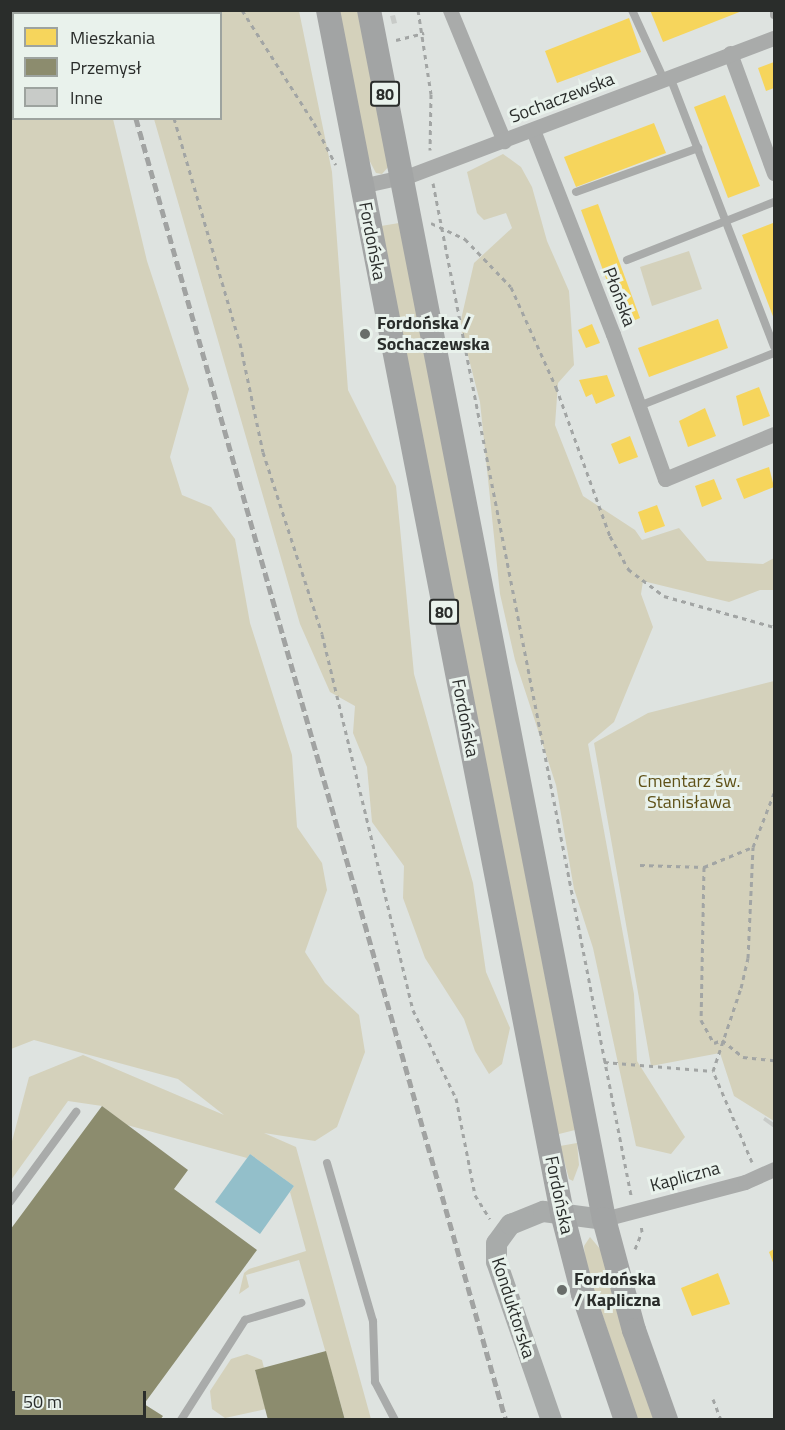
<!DOCTYPE html>
<meta charset="utf-8">
<style>
body{margin:0}
#map{position:relative;width:785px;height:1430px;overflow:hidden;background:#dee3e0;font-family:"Titillium Web",sans-serif}
div>[style]{position:absolute}
[style*='--x']{left:calc(var(--x)*1px);top:calc(var(--y)*1px);width:calc(var(--w)*1px);rotate:calc(var(--a)*1deg)}
.green>*{inset:0;background:#d4d1bb}
.water>*{inset:0;background:#93bfca}
.homes>*{inset:0;background:#f6d55c}
.industry>*{inset:0;background:#8c8c6e}
.building>*{inset:0;background:#c8cbc8}
.path>*{height:3px;margin-top:-1.5px;transform-origin:0;background:repeating-linear-gradient(90deg,#a2a5a4 0 4.5px,transparent 0 9px)}
.lane>*{height:8px;margin:-4px;padding:0 4px;transform-origin:4px;border-radius:4px;background:#a9abaa}
.street>*{height:15px;margin:-7.5px;padding:0 7.5px;transform-origin:7.5px;border-radius:7.5px;background:#a9abaa}
.secondary>*{height:21px;margin:-10.5px;padding:0 10.5px;transform-origin:10.5px;border-radius:10.5px;background:#a8abaa}
.primary>*{height:24px;margin:-12px;padding:0 12px;transform-origin:12px;border-radius:12px;background:#a2a4a4}
.rail>*{height:4.5px;margin-top:-2.25px;transform-origin:0;background:repeating-linear-gradient(90deg,#a1a3a2 0 9px,transparent 0 13.5px)}
.dots>*{width:16px;height:16px;translate:-50% -50%;box-sizing:border-box;border:3px solid #e9f2ec;border-radius:50%}
span{translate:-50% -50%;white-space:nowrap;text-align:center;line-height:1.15;-webkit-text-stroke:6px #e9f2ec;paint-order:stroke}
.shield-label span{padding:2px 4px;background:#e9f2ec;border:2px solid;border-radius:4px;-webkit-text-stroke-width:0}
.shield-label{font-size:16px;color:#2a2d2b;font-weight:700}
.street-label{font-size:18px;color:#2a2d2b}
.poi-label{font-size:18px;color:#2a2d2b;font-weight:700}
.left{translate:0 -50%;text-align:left}
.park-label{font-size:18px;color:#5f5117}
.frame{position:absolute;inset:0;border:12px solid #2a2d2b;pointer-events:none}
.legend{position:absolute;left:12px;top:12px;width:210px;height:108px;box-sizing:border-box;background:#e9f2ec;border:2px solid #9da39f;margin:0;padding:8px 10px;list-style:none;font-size:18px;color:#2a2d2b}
.legend li{display:flex;align-items:center;gap:12px;height:30px}
.legend b{width:30px;border:2px solid #9da39f}
.scale{position:absolute;left:12px;top:1391px;width:134px;height:27px;box-sizing:border-box;border:3px solid #2a2d2b;border-top:0;padding-left:8px;font-size:18px;line-height:21px;white-space:nowrap;color:#2a2d2b;-webkit-text-stroke:4px #e9f2ec;paint-order:stroke}
</style>
<div id="map">
<div class="green">
<i style="clip-path:polygon(11px 11px,82px 11px,83px 13px,14px 14px,14px 118px,113px 119px,147px 261px,189px 389px,170px 457px,182px 495px,211px 507px,235px 539px,250px 623px,292px 755px,297px 827px,322px 863px,327px 890px,305px 952px,325px 983px,359px 1015px,365px 1052px,337px 1127px,315px 1141px,264px 1133px,296px 1147px,371px 1419px,345px 1419px,299px 1260px,246px 1275px,249px 1287px,239px 1294px,244px 1273px,249px 1269px,306px 1251px,290px 1192px,294px 1186px,250px 1154px,247px 1158px,127px 1125px,102px 1106px,68px 1101px,11px 1180px,11px 1145px,29px 1077px,83px 1055px,224px 1115px,178px 1079px,34px 1040px,11px 1049px)"></i>
<i style="clip-path:polygon(125px 11px,299px 11px,332px 172px,348px 390px,396px 486px,414px 674px,473px 883px,486px 972px,510px 1028px,502px 1064px,489px 1074px,475px 1051px,464px 1019px,425px 958px,403px 898px,404px 866px,372px 822px,367px 767px,353px 733px,355px 706px,330px 692px,300px 624px,154px 119px,220px 118px,220px 14px)"></i>
<i style="clip-path:polygon(339px 11px,359px 11px,390px 165px,382px 174px,376px 173px,368px 158px)"></i>
<i style="clip-path:polygon(503px 154px,521px 167px,532px 187px,547px 241px,569px 291px,574px 365px,558px 383px,555px 425px,583px 496px,635px 530px,642px 540px,679px 528px,707px 561px,763px 564px,774px 558px,774px 590px,760px 590px,729px 602px,643px 581px,641px 594px,653px 627px,614px 722px,588px 744px,634px 994px,637px 1061px,685px 1137px,671px 1154px,636px 1146px,593px 948px,574px 889px,556px 785px,515px 660px,500px 594px,480px 402px,460px 324px,474px 263px,512px 228px,506px 213px,484px 220px,477px 213px,467px 172px)"></i>
<i style="clip-path:polygon(399px 223px,575px 1130px,555px 1135px,381px 226px)"></i>
<i style="clip-path:polygon(689px 251px,702px 289px,652px 306px,640px 267px)"></i>
<i style="clip-path:polygon(774px 681px,774px 1121px,734px 1096px,720px 1053px,651px 1066px,594px 743px,648px 713px)"></i>
<i style="clip-path:polygon(577px 1143px,579px 1165px,573px 1181px,569px 1179px,560px 1146px)"></i>
<i style="clip-path:polygon(590px 1237px,601px 1250px,655px 1419px,637px 1419px,585px 1262px,584px 1246px)"></i>
<i style="clip-path:polygon(247px 1354px,262px 1360px,264px 1368px,255px 1371px,266px 1409px,225px 1418px,212px 1409px,210px 1391px,231px 1359px)"></i>
</div>
<div class="water">
<i style="clip-path:polygon(250px 1154px,294px 1186px,260px 1234px,215px 1202px)"></i>
</div>
<div class="homes">
<i style="clip-path:polygon(650px 10px,742px 10px,742px 11px,663px 42px)"></i>
<i style="clip-path:polygon(629px 18px,641px 52px,557px 83px,545px 51px)"></i>
<i style="clip-path:polygon(774px 62px,774px 88px,766px 91px,758px 68px)"></i>
<i style="clip-path:polygon(725px 95px,760px 186px,728px 198px,694px 107px)"></i>
<i style="clip-path:polygon(654px 123px,666px 153px,576px 187px,564px 157px)"></i>
<i style="clip-path:polygon(598px 204px,640px 318px,623px 325px,581px 210px)"></i>
<i style="clip-path:polygon(773px 223px,774px 226px,774px 319px,742px 235px)"></i>
<i style="clip-path:polygon(718px 319px,728px 348px,649px 377px,638px 348px)"></i>
<i style="clip-path:polygon(592px 324px,600px 343px,586px 348px,578px 330px)"></i>
<i style="clip-path:polygon(607px 375px,615px 396px,596px 404px,592px 394px,586px 397px,579px 380px)"></i>
<i style="clip-path:polygon(759px 387px,770px 416px,743px 426px,736px 396px)"></i>
<i style="clip-path:polygon(705px 408px,716px 436px,688px 447px,679px 421px)"></i>
<i style="clip-path:polygon(630px 436px,638px 457px,619px 464px,611px 444px)"></i>
<i style="clip-path:polygon(769px 467px,774px 487px,744px 499px,736px 479px)"></i>
<i style="clip-path:polygon(714px 479px,722px 499px,702px 507px,695px 486px)"></i>
<i style="clip-path:polygon(657px 505px,665px 526px,645px 533px,638px 512px)"></i>
<i style="clip-path:polygon(774px 1249px,774px 1265px,769px 1252px)"></i>
<i style="clip-path:polygon(718px 1273px,730px 1304px,692px 1316px,681px 1288px)"></i>
</div>
<div class="industry">
<i style="clip-path:polygon(102px 1106px,188px 1170px,174px 1189px,257px 1250px,144px 1404px,163px 1416px,160px 1420px,10px 1420px,10px 1230px)"></i>
<i style="clip-path:polygon(326px 1351px,345px 1420px,268px 1420px,255px 1370px)"></i>
</div>
<div class="building">
<i style="clip-path:polygon(395px 15px,397px 23px,392px 24px,390px 16px)"></i>
<i style="clip-path:polygon(765px 1117px,774px 1123px,774px 1128px,763px 1120px)"></i>
</div>
<div class="path">
<i style="--x:142;--y:10;--w:4;--a:76"></i>
<i style="--x:242;--y:10;--w:134;--a:57.5"></i>
<i style="--x:314;--y:123;--w:47;--a:62.4"></i>
<i style="--x:418;--y:10;--w:85;--a:81.2"></i>
<i style="--x:431;--y:94;--w:56;--a:91"></i>
<i style="--x:396;--y:40;--w:29;--a:-14"></i>
<i style="--x:174;--y:118;--w:234;--a:73.7"></i>
<i style="--x:240;--y:343;--w:111;--a:78.1"></i>
<i style="--x:263;--y:452;--w:191;--a:72"></i>
<i style="--x:322;--y:634;--w:387;--a:76.4"></i>
<i style="--x:413;--y:1010;--w:98;--a:64"></i>
<i style="--x:456;--y:1098;--w:99;--a:78.9"></i>
<i style="--x:475;--y:1195;--w:28;--a:58"></i>
<i style="--x:433;--y:183;--w:1031;--a:78.93"></i>
<i style="--x:431;--y:223;--w:38;--a:25"></i>
<i style="--x:465;--y:239;--w:66;--a:46.2"></i>
<i style="--x:511;--y:287;--w:110;--a:65.8"></i>
<i style="--x:556;--y:387;--w:158;--a:70.1"></i>
<i style="--x:610;--y:536;--w:38;--a:61"></i>
<i style="--x:628;--y:569;--w:45;--a:36.9"></i>
<i style="--x:664;--y:596;--w:114;--a:15.7"></i>
<i style="--x:640;--y:865;--w:64;--a:1.8"></i>
<i style="--x:704;--y:867;--w:53;--a:-22.2"></i>
<i style="--x:753;--y:847;--w:58;--a:-68.7"></i>
<i style="--x:704;--y:867;--w:153;--a:91.1"></i>
<i style="--x:701;--y:1020;--w:26;--a:61"></i>
<i style="--x:714;--y:1043;--w:9;--a:-21"></i>
<i style="--x:722;--y:1040;--w:27;--a:39"></i>
<i style="--x:743;--y:1057;--w:31;--a:6"></i>
<i style="--x:604;--y:1062;--w:109;--a:4.7"></i>
<i style="--x:752;--y:1162;--w:99;--a:-113.2"></i>
<i style="--x:713;--y:1071;--w:88;--a:-71.4"></i>
<i style="--x:741;--y:988;--w:31;--a:-77"></i>
<i style="--x:748;--y:958;--w:111;--a:-87.4"></i>
<i style="--x:635;--y:1249;--w:18;--a:-68"></i>
<i style="--x:642;--y:1232;--w:8;--a:-97"></i>
<i style="--x:713;--y:1399;--w:22;--a:69"></i>
</div>
<div class="lane">
<i style="--x:632;--y:10;--w:77;--a:65.4"></i>
<i style="--x:774;--y:10;--w:5;--a:90"></i>
<i style="--x:670;--y:77;--w:289;--a:68.9"></i>
<i style="--x:576;--y:192;--w:130;--a:-19.8"></i>
<i style="--x:627;--y:260;--w:158;--a:-21.5"></i>
<i style="--x:639;--y:406;--w:145;--a:-21.4"></i>
<i style="--x:327;--y:1163;--w:165;--a:73.8"></i>
<i style="--x:373;--y:1321;--w:61;--a:88.1"></i>
<i style="--x:375;--y:1382;--w:43;--a:62.2"></i>
<i style="--x:10;--y:1202;--w:112;--a:-53.7"></i>
<i style="--x:181;--y:1420;--w:119;--a:-57.4"></i>
<i style="--x:245;--y:1320;--w:59;--a:-16.9"></i>
</div>
<div class="street">
<i style="--x:450;--y:10;--w:142;--a:67.6"></i>
<i style="--x:730;--y:53;--w:128;--a:69.9"></i>
<i style="--x:533;--y:130;--w:219;--a:68.6"></i>
<i style="--x:613;--y:334;--w:154;--a:70.3"></i>
<i style="--x:665;--y:479;--w:118;--a:-22.4"></i>
<i style="--x:361;--y:186;--w:51;--a:-12.4"></i>
<i style="--x:411;--y:175;--w:388;--a:-20.7"></i>
<i style="--x:604;--y:1219;--w:146;--a:-14.7"></i>
<i style="--x:745;--y:1182;--w:32;--a:-24"></i>
</div>
<div class="secondary">
<i style="--x:551;--y:1420;--w:168;--a:-109.1"></i>
<i style="--x:496;--y:1261;--w:18;--a:-90"></i>
<i style="--x:496;--y:1243;--w:24;--a:-54"></i>
<i style="--x:510;--y:1224;--w:35;--a:-22"></i>
<i style="--x:543;--y:1211;--w:62;--a:7.5"></i>
</div>
<div class="primary">
<i style="--x:328;--y:10;--w:1226;--a:78.99"></i>
<i style="--x:562;--y:1213;--w:84;--a:75.5"></i>
<i style="--x:583;--y:1294;--w:133;--a:71.2"></i>
<i style="--x:369;--y:10;--w:1232;--a:79"></i>
<i style="--x:604;--y:1219;--w:115;--a:74.9"></i>
<i style="--x:634;--y:1330;--w:96;--a:70.4"></i>
</div>
<div class="rail">
<i style="--x:105;--y:10;--w:4;--a:76"></i>
<i style="--x:136;--y:118;--w:1354;--a:74.14"></i>
</div>
<div class="dots">
<i style="left:365px;top:334px;background:#696d6a"></i>
<i style="left:562px;top:1290px;background:#696d6a"></i>
</div>
<div class="shield-label">
<span style="left:385px;top:94px">80</span>
<span style="left:444px;top:612px">80</span>
</div>
<div class="street-label">
<span style="left:562px;top:98px;rotate:-21deg">Sochaczewska</span>
<span style="left:372px;top:241px;rotate:79deg">Fordońska</span>
<span style="left:619px;top:297px;rotate:69deg">Płońska</span>
<span style="left:465px;top:718px;rotate:79deg">Fordońska</span>
<span style="left:685px;top:1177px;rotate:-15deg">Kapliczna</span>
<span style="left:559px;top:1195px;rotate:78deg">Fordońska</span>
<span style="left:513px;top:1308px;rotate:72deg">Konduktorska</span>
</div>
<div class="poi-label">
<span class="left" style="left:377px;top:334px">Fordońska /<br>Sochaczewska</span>
<span class="left" style="left:574px;top:1290px">Fordońska<br>/ Kapliczna</span>
</div>
<div class="park-label">
<span style="left:689px;top:792px">Cmentarz św.<br>Stanisława</span>
</div>
<div class="frame"></div>
<ul class="legend">
<li><b style="height:16px;background:#f6d55c"></b>Mieszkania</li>
<li><b style="height:16px;background:#8c8c6e"></b>Przemysł</li>
<li><b style="height:16px;background:#c8cbc8"></b>Inne</li>
</ul>
<div class="scale">50 m</div>
</div>
